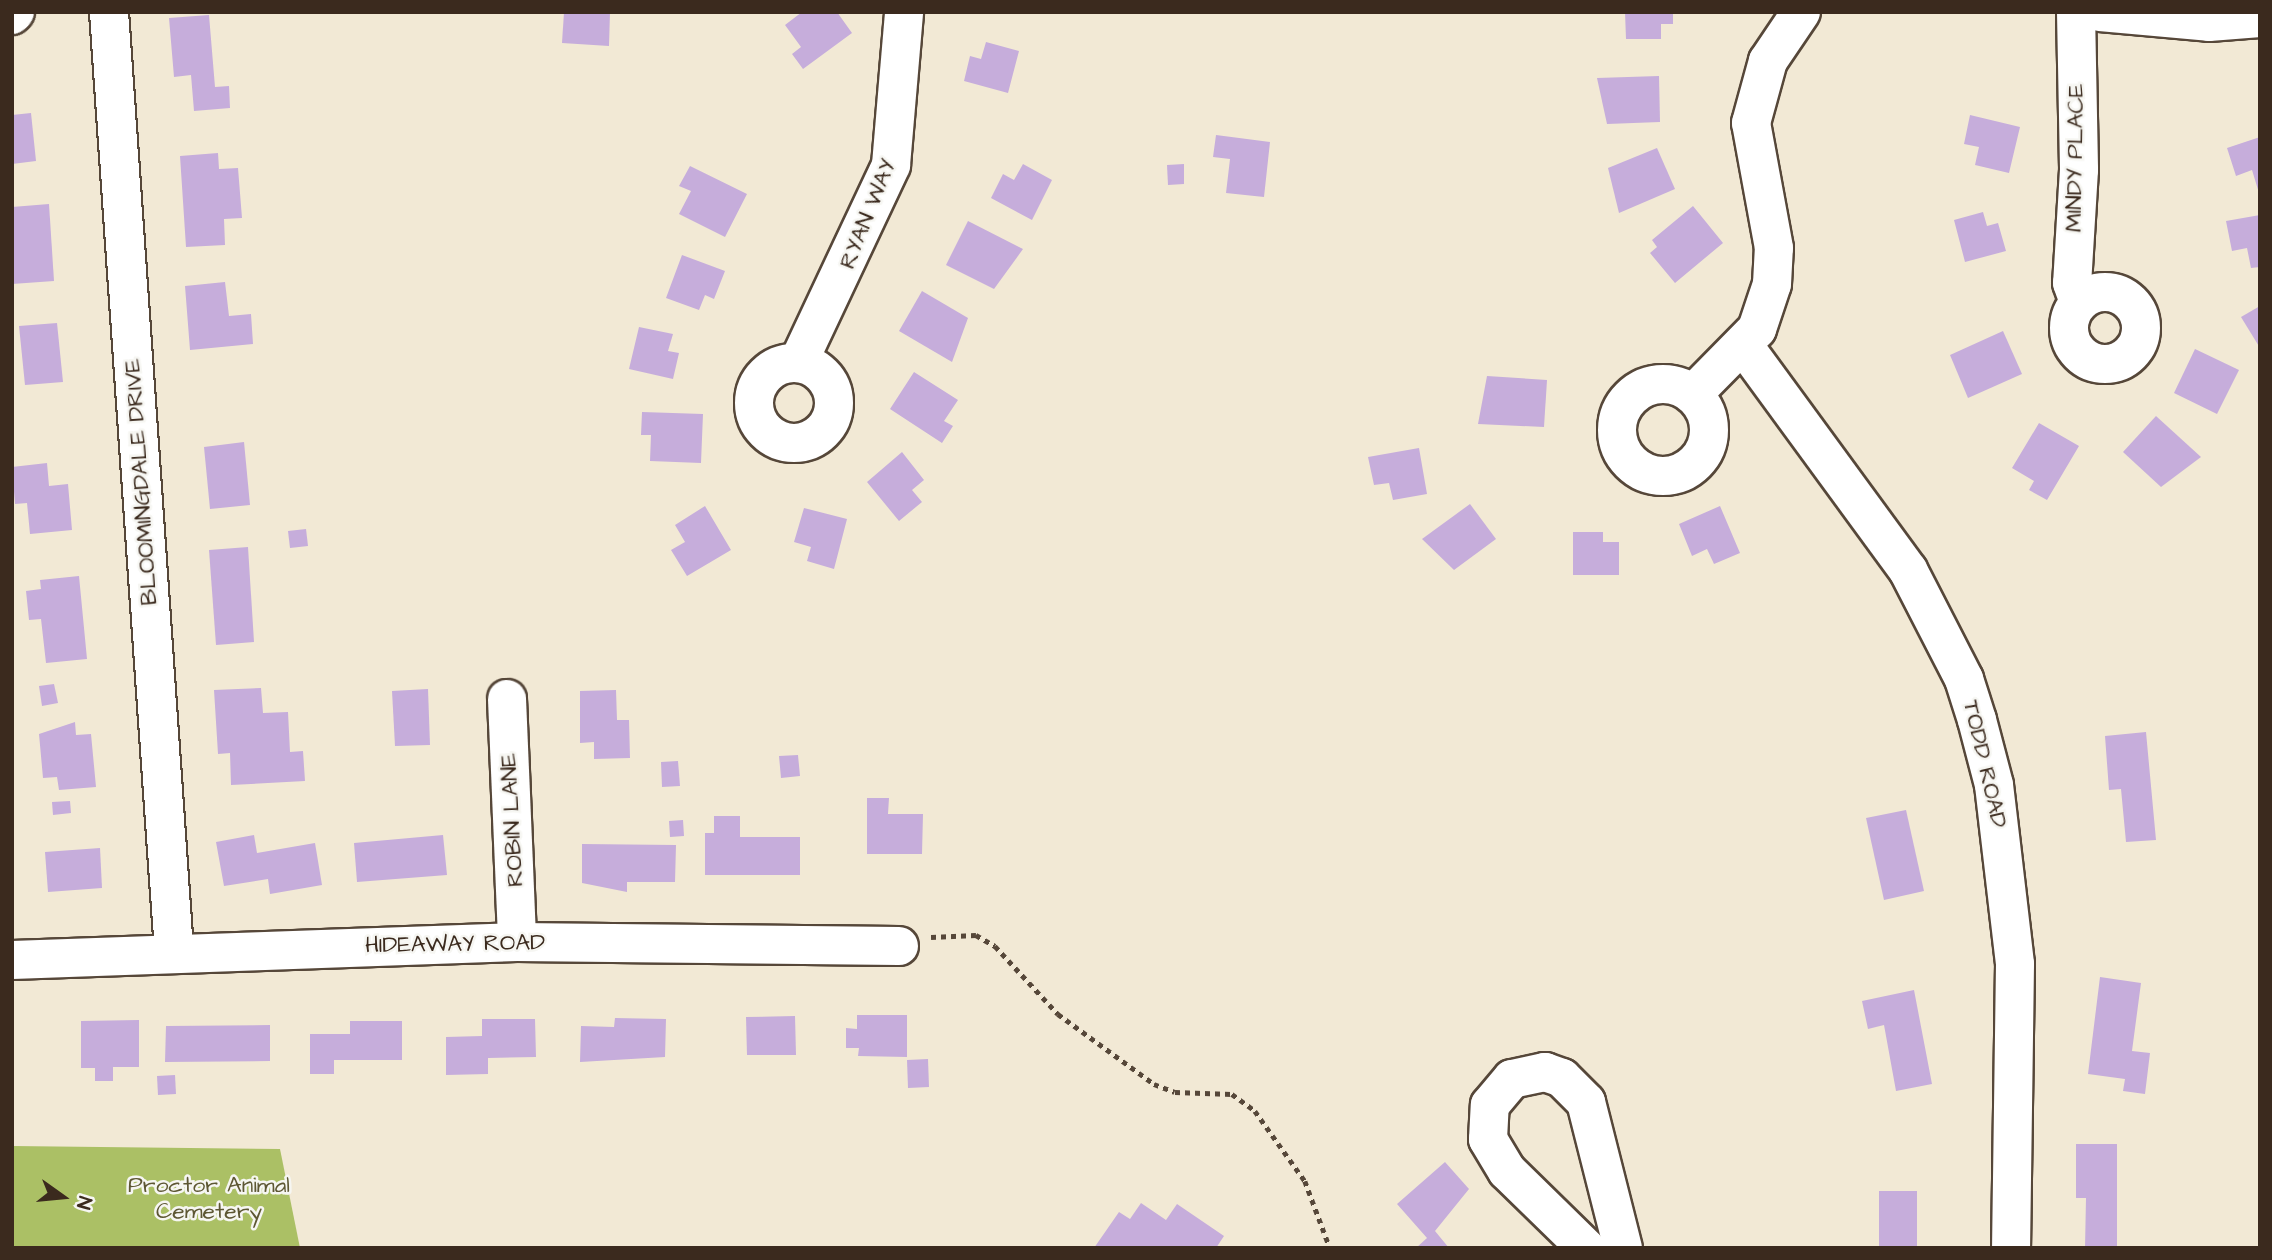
<!DOCTYPE html>
<style>
body{margin:0}
#map{position:relative;width:2272px;height:1260px;overflow:hidden;background:#f2e9d5;font-family:"Architects Daughter",sans-serif}
div>[style]{position:absolute}
[style*='--x']{left:calc(var(--x)*1px);top:calc(var(--y)*1px);width:calc(var(--w)*1px);rotate:calc(var(--a)*1deg)}
.green>*{inset:0;background:#abc065}
.building>*{inset:0;background:#c6addb}
.path>*{height:4.5px;margin-top:-2.25px;transform-origin:0;background:repeating-linear-gradient(90deg,#564739 0 5px,transparent 0 10px)}
.roads{filter:drop-shadow(2px 0 #564739) drop-shadow(-2px 0 #564739) drop-shadow(0 2px #564739) drop-shadow(0 -2px #564739)}
.minor>*{height:38px;margin:-19px;padding:0 19px;transform-origin:19px;border-radius:19px;background:#fff}
.minor>.ring{margin:-19px;padding:0;box-sizing:content-box;background:none;border:38px solid #fff;border-radius:50%}
span{translate:-50% -50%;white-space:nowrap;text-align:center;line-height:1.15;-webkit-text-stroke:5px #f6f6f2;paint-order:stroke}
.street-label{font-size:23px;color:#3b2a1e}
.park-label{font-size:23px;color:#5d5733}
.frame{position:absolute;inset:0;border:14px solid #3b2a1e;pointer-events:none}
.north{position:absolute;left:28px;top:1162px;width:70px;height:70px;-webkit-text-stroke:5px #f6f6f2;paint-order:stroke;rotate:105deg;font-size:19px;font-weight:700;line-height:28px;text-align:center;color:#3b2a1e}
.north::after{content:'';display:block;margin:auto;width:24px;height:32px;background:#3b2a1e;clip-path:polygon(50% 0,100% 100%,50% 72%,0 100%)}
</style>
<div id="map">
<div class="green">
<i style="clip-path:polygon(12px 1146px,280px 1149px,300px 1248px,12px 1248px)"></i>
</div>
<div class="building">
<i style="clip-path:polygon(564px 12px,610px 12px,609px 46px,562px 43px)"></i>
<i style="clip-path:polygon(802px 12px,837px 12px,852px 33px,803px 69px,792px 54px,801px 47px,785px 25px)"></i>
<i style="clip-path:polygon(1625px 12px,1673px 12px,1673px 24px,1661px 24px,1661px 39px,1626px 39px)"></i>
<i style="clip-path:polygon(209px 15px,215px 87px,229px 86px,230px 108px,194px 111px,191px 75px,174px 77px,169px 18px)"></i>
<i style="clip-path:polygon(986px 42px,1019px 51px,1008px 93px,964px 81px,970px 56px,981px 59px)"></i>
<i style="clip-path:polygon(1659px 76px,1660px 122px,1607px 124px,1597px 78px)"></i>
<i style="clip-path:polygon(31px 113px,36px 161px,12px 164px,12px 115px)"></i>
<i style="clip-path:polygon(1970px 115px,2020px 127px,2009px 173px,1975px 165px,1979px 147px,1964px 144px)"></i>
<i style="clip-path:polygon(1216px 135px,1270px 142px,1264px 197px,1226px 193px,1230px 159px,1213px 157px)"></i>
<i style="clip-path:polygon(2260px 137px,2260px 193px,2259px 193px,2252px 170px,2236px 176px,2227px 148px)"></i>
<i style="clip-path:polygon(1657px 148px,1675px 189px,1619px 213px,1608px 168px)"></i>
<i style="clip-path:polygon(218px 153px,219px 169px,238px 168px,242px 218px,224px 219px,225px 245px,186px 247px,180px 156px)"></i>
<i style="clip-path:polygon(1023px 164px,1052px 180px,1032px 220px,991px 198px,1003px 174px,1014px 180px)"></i>
<i style="clip-path:polygon(1184px 164px,1184px 184px,1168px 185px,1167px 165px)"></i>
<i style="clip-path:polygon(690px 166px,747px 194px,725px 237px,679px 214px,691px 191px,679px 186px)"></i>
<i style="clip-path:polygon(49px 204px,54px 281px,12px 284px,12px 207px)"></i>
<i style="clip-path:polygon(1693px 206px,1723px 243px,1675px 283px,1650px 253px,1657px 247px,1652px 240px)"></i>
<i style="clip-path:polygon(1983px 212px,1987px 226px,1998px 223px,2006px 251px,1965px 262px,1954px 220px)"></i>
<i style="clip-path:polygon(2260px 215px,2260px 267px,2251px 268px,2247px 248px,2232px 251px,2226px 221px)"></i>
<i style="clip-path:polygon(968px 221px,1023px 249px,994px 289px,946px 265px)"></i>
<i style="clip-path:polygon(682px 255px,725px 271px,714px 299px,705px 295px,699px 310px,666px 298px)"></i>
<i style="clip-path:polygon(225px 282px,229px 316px,251px 314px,253px 344px,190px 350px,185px 286px)"></i>
<i style="clip-path:polygon(922px 291px,968px 318px,952px 362px,899px 331px)"></i>
<i style="clip-path:polygon(2260px 306px,2260px 348px,2241px 317px)"></i>
<i style="clip-path:polygon(57px 323px,63px 382px,25px 385px,19px 326px)"></i>
<i style="clip-path:polygon(639px 327px,673px 334px,668px 351px,679px 353px,673px 379px,629px 369px)"></i>
<i style="clip-path:polygon(2003px 331px,2022px 374px,1968px 398px,1950px 355px)"></i>
<i style="clip-path:polygon(2195px 349px,2239px 370px,2217px 414px,2174px 393px)"></i>
<i style="clip-path:polygon(914px 372px,958px 400px,944px 421px,953px 426px,942px 443px,890px 409px)"></i>
<i style="clip-path:polygon(1487px 376px,1547px 380px,1544px 427px,1478px 424px)"></i>
<i style="clip-path:polygon(642px 412px,703px 414px,701px 463px,650px 461px,651px 435px,641px 435px)"></i>
<i style="clip-path:polygon(2156px 416px,2201px 457px,2161px 487px,2123px 452px)"></i>
<i style="clip-path:polygon(2039px 423px,2079px 446px,2047px 500px,2029px 490px,2034px 481px,2012px 468px)"></i>
<i style="clip-path:polygon(244px 442px,250px 505px,210px 509px,204px 447px)"></i>
<i style="clip-path:polygon(1419px 448px,1427px 494px,1393px 500px,1389px 483px,1374px 485px,1368px 457px)"></i>
<i style="clip-path:polygon(902px 452px,924px 480px,912px 490px,922px 502px,899px 521px,867px 482px)"></i>
<i style="clip-path:polygon(47px 463px,49px 486px,68px 484px,72px 530px,30px 534px,27px 503px,15px 504px,12px 467px)"></i>
<i style="clip-path:polygon(1470px 504px,1496px 539px,1454px 570px,1422px 539px)"></i>
<i style="clip-path:polygon(705px 506px,731px 550px,687px 576px,671px 550px,685px 542px,675px 525px)"></i>
<i style="clip-path:polygon(1720px 506px,1740px 553px,1714px 564px,1707px 549px,1692px 556px,1679px 524px)"></i>
<i style="clip-path:polygon(804px 508px,847px 519px,834px 569px,807px 561px,811px 547px,794px 542px)"></i>
<i style="clip-path:polygon(306px 529px,308px 546px,290px 548px,288px 531px)"></i>
<i style="clip-path:polygon(1573px 532px,1603px 532px,1603px 542px,1619px 542px,1619px 575px,1573px 575px)"></i>
<i style="clip-path:polygon(248px 547px,254px 642px,216px 645px,209px 550px)"></i>
<i style="clip-path:polygon(79px 576px,87px 659px,46px 663px,41px 619px,29px 620px,26px 591px,41px 589px,40px 580px)"></i>
<i style="clip-path:polygon(54px 684px,58px 703px,42px 706px,39px 686px)"></i>
<i style="clip-path:polygon(261px 688px,263px 713px,288px 712px,290px 752px,303px 751px,305px 781px,231px 785px,230px 753px,218px 754px,214px 690px)"></i>
<i style="clip-path:polygon(428px 689px,430px 745px,395px 746px,392px 691px)"></i>
<i style="clip-path:polygon(616px 690px,617px 720px,629px 720px,630px 758px,594px 759px,594px 742px,580px 743px,580px 691px)"></i>
<i style="clip-path:polygon(75px 722px,76px 735px,91px 734px,96px 787px,59px 790px,57px 777px,43px 778px,39px 734px)"></i>
<i style="clip-path:polygon(2146px 732px,2156px 840px,2126px 842px,2121px 789px,2109px 790px,2105px 736px)"></i>
<i style="clip-path:polygon(798px 755px,800px 776px,781px 778px,779px 756px)"></i>
<i style="clip-path:polygon(678px 761px,680px 786px,662px 787px,661px 762px)"></i>
<i style="clip-path:polygon(867px 798px,889px 798px,888px 814px,923px 814px,922px 854px,867px 854px)"></i>
<i style="clip-path:polygon(70px 801px,71px 813px,53px 815px,52px 802px)"></i>
<i style="clip-path:polygon(1906px 810px,1924px 891px,1884px 900px,1866px 818px)"></i>
<i style="clip-path:polygon(714px 816px,740px 816px,740px 837px,800px 837px,800px 875px,705px 875px,705px 833px,714px 833px)"></i>
<i style="clip-path:polygon(683px 820px,684px 836px,670px 837px,669px 821px)"></i>
<i style="clip-path:polygon(254px 835px,257px 853px,315px 843px,322px 885px,270px 894px,268px 879px,224px 886px,216px 842px)"></i>
<i style="clip-path:polygon(443px 835px,447px 875px,357px 882px,354px 843px)"></i>
<i style="clip-path:polygon(582px 844px,676px 845px,675px 882px,627px 882px,627px 892px,582px 883px)"></i>
<i style="clip-path:polygon(100px 848px,102px 888px,48px 892px,45px 852px)"></i>
<i style="clip-path:polygon(2100px 977px,2141px 983px,2132px 1051px,2150px 1053px,2145px 1094px,2123px 1091px,2125px 1079px,2088px 1074px)"></i>
<i style="clip-path:polygon(1914px 990px,1932px 1084px,1896px 1091px,1884px 1025px,1868px 1029px,1862px 1001px)"></i>
<i style="clip-path:polygon(857px 1015px,907px 1015px,907px 1057px,858px 1056px,859px 1048px,846px 1048px,846px 1028px,857px 1029px)"></i>
<i style="clip-path:polygon(795px 1016px,796px 1055px,747px 1055px,746px 1017px)"></i>
<i style="clip-path:polygon(615px 1018px,666px 1019px,665px 1057px,580px 1062px,581px 1026px,614px 1027px)"></i>
<i style="clip-path:polygon(482px 1019px,535px 1019px,536px 1057px,488px 1058px,488px 1074px,446px 1075px,446px 1037px,482px 1036px)"></i>
<i style="clip-path:polygon(139px 1020px,139px 1067px,113px 1067px,113px 1081px,95px 1081px,95px 1068px,81px 1068px,81px 1021px)"></i>
<i style="clip-path:polygon(350px 1021px,402px 1021px,402px 1060px,334px 1060px,334px 1074px,310px 1074px,310px 1034px,350px 1034px)"></i>
<i style="clip-path:polygon(270px 1025px,270px 1061px,165px 1062px,166px 1026px)"></i>
<i style="clip-path:polygon(928px 1059px,929px 1087px,908px 1088px,907px 1060px)"></i>
<i style="clip-path:polygon(175px 1075px,176px 1094px,158px 1095px,157px 1076px)"></i>
<i style="clip-path:polygon(2076px 1144px,2117px 1144px,2117px 1248px,2085px 1248px,2086px 1198px,2076px 1198px)"></i>
<i style="clip-path:polygon(1445px 1162px,1469px 1189px,1435px 1231px,1449px 1248px,1416px 1248px,1427px 1238px,1397px 1204px)"></i>
<i style="clip-path:polygon(1879px 1191px,1917px 1191px,1917px 1248px,1879px 1248px)"></i>
<i style="clip-path:polygon(1141px 1203px,1166px 1220px,1177px 1204px,1224px 1236px,1216px 1248px,1094px 1248px,1119px 1212px,1130px 1219px)"></i>
</div>
<div class="path">
<i style="--x:931;--y:937;--w:45;--a:-2.5"></i>
<i style="--x:976;--y:935;--w:22;--a:30"></i>
<i style="--x:995;--y:946;--w:93;--a:47.2"></i>
<i style="--x:1058;--y:1014;--w:119;--a:36.1"></i>
<i style="--x:1154;--y:1084;--w:22;--a:21"></i>
<i style="--x:1175;--y:1092;--w:57;--a:2"></i>
<i style="--x:1232;--y:1094;--w:29;--a:36"></i>
<i style="--x:1255;--y:1111;--w:86;--a:54.5"></i>
<i style="--x:1305;--y:1181;--w:72;--a:69.5"></i>
</div>
<div class="roads">
<div class="minor">
<i style="--x:109;--y:12;--w:941;--a:86.04"></i>
<i style="--x:2076;--y:12;--w:158;--a:88.9"></i>
<i style="--x:2079;--y:170;--w:113;--a:93.5"></i>
<i style="--x:2072;--y:283;--w:20;--a:70"></i>
<i style="--x:2100;--y:12;--w:109;--a:5.2"></i>
<i style="--x:2209;--y:22;--w:51;--a:-4.5"></i>
<i style="--x:12;--y:15;--w:4;--a:-45"></i>
<i class="ring" style="left:2069px;top:292px;width:34px;height:34px"></i>
<i style="--x:1744;--y:346;--w:278;--a:53.8"></i>
<i style="--x:1908;--y:570;--w:123;--a:62.8"></i>
<i style="--x:1964;--y:679;--w:43;--a:72.4"></i>
<i style="--x:1977;--y:720;--w:67;--a:75.3"></i>
<i style="--x:1994;--y:785;--w:180;--a:83.3"></i>
<i style="--x:2015;--y:964;--w:284;--a:90.8"></i>
<i style="--x:798;--y:363;--w:219;--a:-64.8"></i>
<i style="--x:891;--y:165;--w:154;--a:-85.1"></i>
<i class="ring" style="left:754px;top:363px;width:42px;height:42px"></i>
<i class="ring" style="left:1617px;top:384px;width:54px;height:54px"></i>
<i style="--x:1693;--y:394;--w:91;--a:-45.4"></i>
<i style="--x:1757;--y:329;--w:47;--a:-71.6"></i>
<i style="--x:1772;--y:284;--w:36;--a:-87"></i>
<i style="--x:1774;--y:248;--w:127;--a:-100.4"></i>
<i style="--x:1751;--y:123;--w:64;--a:-74.7"></i>
<i style="--x:1768;--y:61;--w:59;--a:-56"></i>
<i style="--x:507;--y:699;--w:243;--a:87.6"></i>
<i style="--x:12;--y:960;--w:505;--a:-2.04"></i>
<i style="--x:517;--y:942;--w:382;--a:0.6"></i>
<i style="--x:1586;--y:1248;--w:110;--a:-135.7"></i>
<i style="--x:1507;--y:1171;--w:37;--a:-121"></i>
<i style="--x:1488;--y:1139;--w:34;--a:-87"></i>
<i style="--x:1490;--y:1105;--w:34;--a:-50"></i>
<i style="--x:1512;--y:1079;--w:34;--a:-12"></i>
<i style="--x:1545;--y:1072;--w:18;--a:19"></i>
<i style="--x:1562;--y:1078;--w:34;--a:45"></i>
<i style="--x:1586;--y:1102;--w:151;--a:75.8"></i>
</div>
</div>
<div class="street-label">
<span style="left:2075px;top:158px;rotate:-89deg">MINDY PLACE</span>
<span style="left:868px;top:214px;rotate:-68deg">RYAN WAY</span>
<span style="left:141px;top:482px;rotate:-94deg">BLOOMINGDALE DRIVE</span>
<span style="left:1985px;top:764px;rotate:77deg">TODD ROAD</span>
<span style="left:512px;top:820px;rotate:-93deg">ROBIN LANE</span>
<span style="left:455px;top:944px;rotate:-1deg">HIDEAWAY ROAD</span>
</div>
<div class="park-label">
<span style="left:209px;top:1198px">Proctor Animal<br>Cemetery</span>
</div>
<div class="frame"></div>
<div class="north">N</div>
</div>
